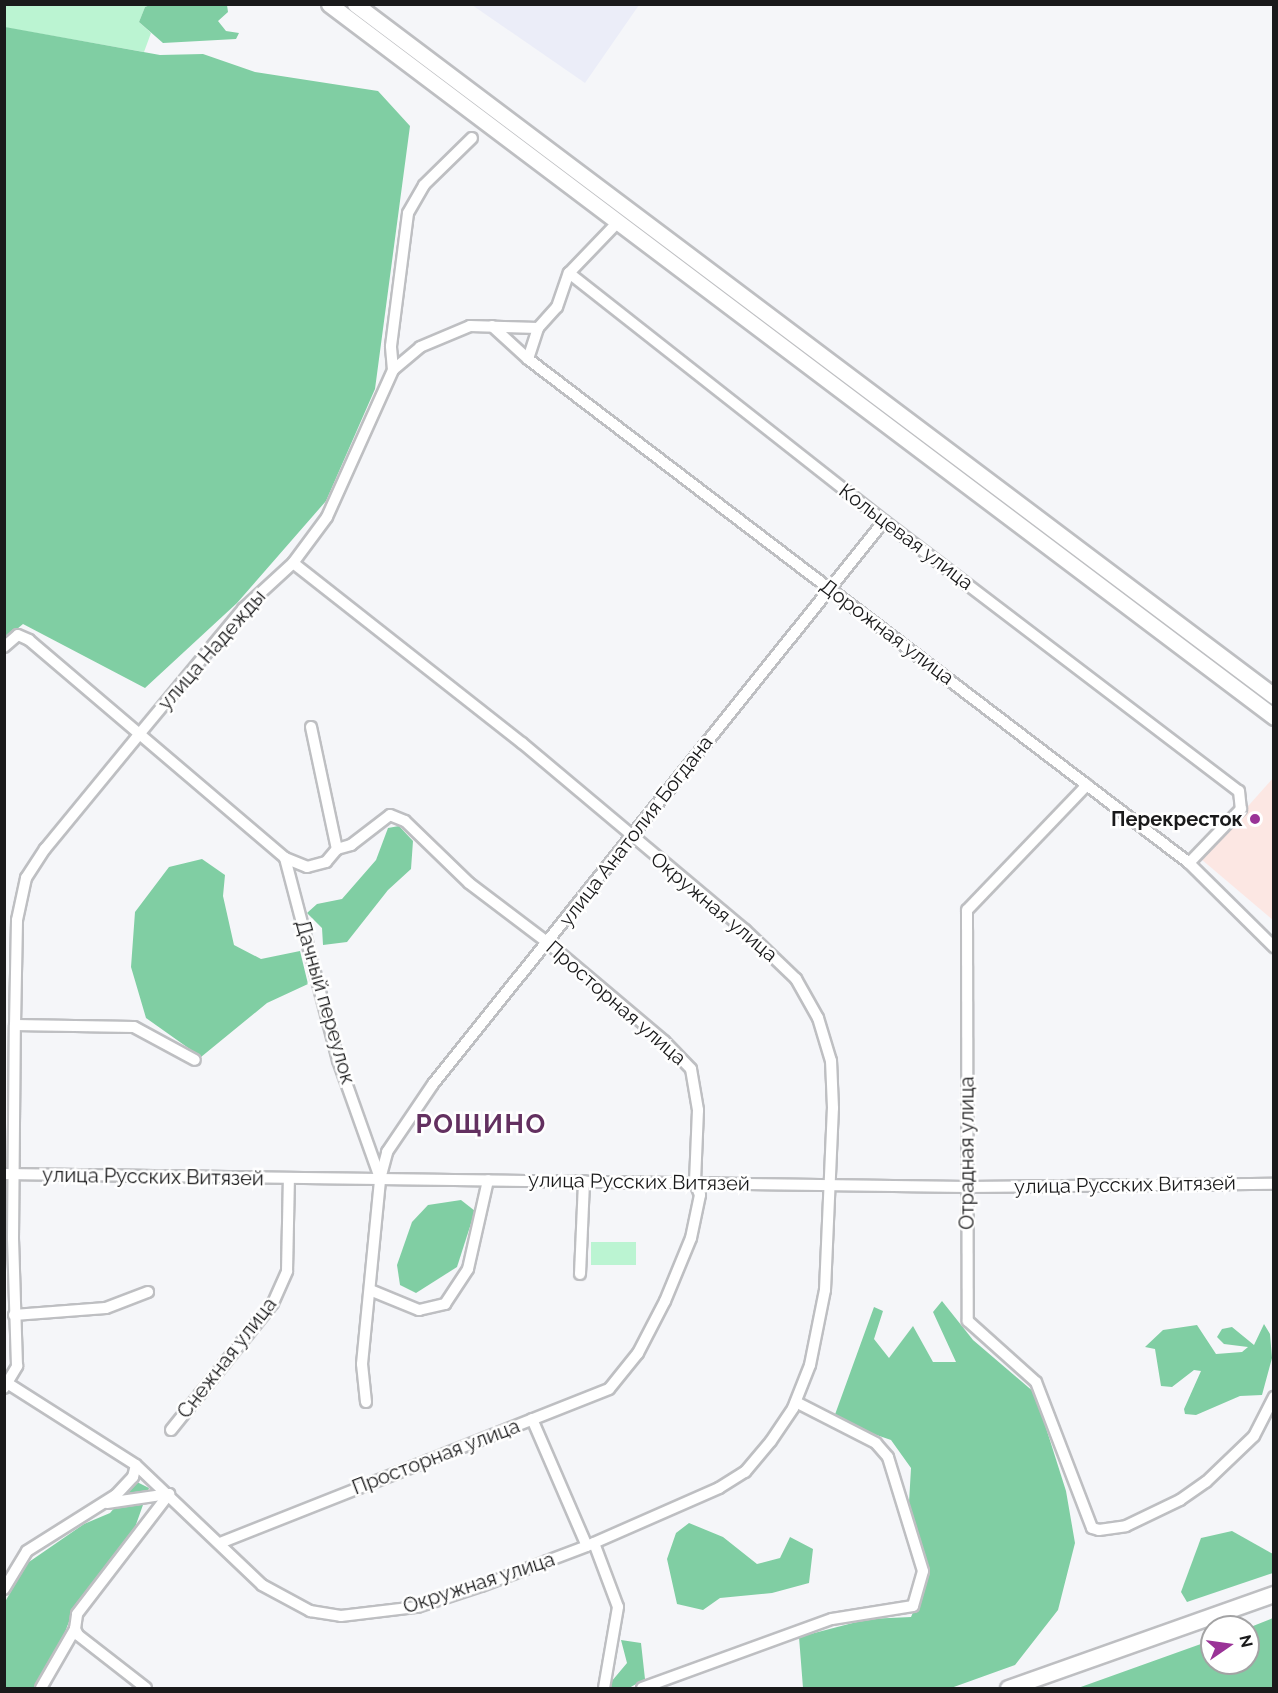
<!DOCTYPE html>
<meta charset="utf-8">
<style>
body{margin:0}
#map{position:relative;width:1278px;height:1693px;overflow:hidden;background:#f5f6f9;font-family:Raleway,sans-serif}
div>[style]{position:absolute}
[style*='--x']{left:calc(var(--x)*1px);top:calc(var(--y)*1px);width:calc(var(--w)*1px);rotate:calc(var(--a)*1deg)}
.commercial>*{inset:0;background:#fce7e3}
.built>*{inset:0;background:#ebedf8}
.green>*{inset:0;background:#bbf4d2}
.forest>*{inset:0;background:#80cea3}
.roads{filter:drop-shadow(2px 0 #bebfc2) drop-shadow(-2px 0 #bebfc2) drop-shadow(0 2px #bebfc2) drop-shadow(0 -2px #bebfc2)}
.minor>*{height:10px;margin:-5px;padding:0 5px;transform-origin:5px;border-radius:5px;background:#fff}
.highway>*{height:15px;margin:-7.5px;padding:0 7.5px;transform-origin:7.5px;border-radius:7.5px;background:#fff}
.dots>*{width:16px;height:16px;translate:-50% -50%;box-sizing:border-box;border:3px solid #fff;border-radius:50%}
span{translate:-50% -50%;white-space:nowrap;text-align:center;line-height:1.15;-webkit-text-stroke:5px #fff;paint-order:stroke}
.street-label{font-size:20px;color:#1a1a1b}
.poi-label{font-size:20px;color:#1a1a1b;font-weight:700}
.right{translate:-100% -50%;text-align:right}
.district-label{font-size:26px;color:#633060;font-weight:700;letter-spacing:1.5px}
.frame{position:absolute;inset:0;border:6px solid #1a1a1b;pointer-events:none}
.north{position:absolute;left:1200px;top:1615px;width:60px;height:60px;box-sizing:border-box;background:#fff;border:2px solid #a3a3a4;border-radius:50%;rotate:77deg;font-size:16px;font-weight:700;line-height:24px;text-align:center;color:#1a1a1b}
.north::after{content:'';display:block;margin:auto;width:21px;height:27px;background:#9a3397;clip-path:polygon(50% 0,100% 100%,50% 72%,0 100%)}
</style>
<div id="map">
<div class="commercial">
<i style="clip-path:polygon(1273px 778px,1273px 920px,1201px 859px)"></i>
</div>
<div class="built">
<i style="clip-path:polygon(472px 5px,639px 4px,639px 5px,585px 83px)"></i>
</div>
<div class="green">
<i style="clip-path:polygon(4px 5px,150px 5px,145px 7px,139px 22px,151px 33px,144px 52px,8px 28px,5px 27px)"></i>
<i style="clip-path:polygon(591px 1242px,636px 1242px,636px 1265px,591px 1265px)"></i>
</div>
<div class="forest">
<i style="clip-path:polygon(150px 5px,227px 5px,228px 12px,218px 21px,226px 31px,239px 33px,236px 39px,163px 43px,139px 22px,145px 7px)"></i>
<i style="clip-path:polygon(5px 27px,160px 55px,203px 54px,255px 72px,378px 91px,410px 126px,375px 389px,326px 501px,237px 603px,145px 688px,23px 624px,5px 639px)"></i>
<i style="clip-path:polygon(399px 826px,413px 841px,411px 869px,388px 890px,347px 942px,323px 945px,322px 928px,307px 913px,317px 904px,342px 899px,376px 860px,388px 828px)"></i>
<i style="clip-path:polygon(202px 859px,225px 875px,223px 896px,234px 945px,261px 959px,300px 951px,308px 984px,267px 1003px,201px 1057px,146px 1018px,131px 967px,135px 912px,169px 867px)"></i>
<i style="clip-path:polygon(461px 1200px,475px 1211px,457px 1267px,416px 1293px,400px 1285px,397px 1265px,412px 1222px,428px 1205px)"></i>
<i style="clip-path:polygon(942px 1301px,973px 1340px,1035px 1393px,1066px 1491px,1075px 1543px,1058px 1610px,1015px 1665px,951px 1688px,803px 1688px,799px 1637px,868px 1619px,911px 1617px,930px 1573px,908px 1520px,911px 1468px,891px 1440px,833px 1420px,874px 1307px,883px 1311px,874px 1339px,889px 1358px,913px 1326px,933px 1362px,956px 1362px,933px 1312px)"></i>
<i style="clip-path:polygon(1264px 1324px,1270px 1334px,1272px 1358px,1262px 1395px,1240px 1396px,1196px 1415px,1185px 1414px,1184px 1409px,1201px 1371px,1194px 1370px,1172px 1387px,1161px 1386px,1155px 1349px,1145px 1347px,1163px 1330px,1197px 1325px,1216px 1354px,1242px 1352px,1248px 1347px,1224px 1344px,1217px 1337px,1222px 1329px,1232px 1327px,1254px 1345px)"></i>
<i style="clip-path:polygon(137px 1482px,149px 1488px,133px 1533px,111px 1573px,73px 1611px,44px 1688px,5px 1688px,5px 1602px,26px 1564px,84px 1524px,110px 1513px)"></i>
<i style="clip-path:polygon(689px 1523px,723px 1537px,757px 1564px,780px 1558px,790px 1537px,813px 1549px,809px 1583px,772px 1593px,720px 1598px,703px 1610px,677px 1604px,667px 1559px,676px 1533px)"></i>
<i style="clip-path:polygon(1232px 1531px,1273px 1554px,1273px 1573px,1187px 1602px,1181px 1592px,1201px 1538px)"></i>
<i style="clip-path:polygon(1273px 1618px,1273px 1688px,1078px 1688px,1212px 1640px,1212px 1663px,1248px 1663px,1248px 1628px)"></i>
<i style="clip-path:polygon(621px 1640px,641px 1643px,645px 1679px,629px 1688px,606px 1688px,627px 1663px)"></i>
</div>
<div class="roads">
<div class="minor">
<i style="--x:569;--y:273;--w:401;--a:38.2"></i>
<i style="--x:884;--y:521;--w:446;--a:37.3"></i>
<i style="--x:1239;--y:791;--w:18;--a:84"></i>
<i style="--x:1241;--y:809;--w:75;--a:133.9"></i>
<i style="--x:492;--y:326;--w:49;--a:42.5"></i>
<i style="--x:528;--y:359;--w:831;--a:37.32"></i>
<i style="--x:1189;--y:863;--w:120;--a:44.7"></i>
<i style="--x:528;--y:359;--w:33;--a:-72"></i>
<i style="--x:538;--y:328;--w:28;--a:-48"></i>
<i style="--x:557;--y:307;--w:36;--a:-71"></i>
<i style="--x:569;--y:273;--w:71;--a:-46.1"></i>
<i style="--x:393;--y:370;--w:24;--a:-95"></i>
<i style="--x:391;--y:346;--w:134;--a:-82.7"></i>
<i style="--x:408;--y:213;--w:32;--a:-60"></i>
<i style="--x:424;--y:185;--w:67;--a:-44.4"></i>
<i style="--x:4;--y:647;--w:18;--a:-41"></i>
<i style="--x:18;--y:635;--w:12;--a:24"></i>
<i style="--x:29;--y:640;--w:336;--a:40.4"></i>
<i style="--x:285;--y:858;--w:24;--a:22"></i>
<i style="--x:307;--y:867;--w:20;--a:-15"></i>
<i style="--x:326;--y:862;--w:17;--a:-50"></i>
<i style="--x:337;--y:849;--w:15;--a:-16"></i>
<i style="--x:351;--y:845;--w:49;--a:-37.6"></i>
<i style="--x:390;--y:815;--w:16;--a:22"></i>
<i style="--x:405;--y:821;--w:89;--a:44.1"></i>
<i style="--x:469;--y:883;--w:99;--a:37.2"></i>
<i style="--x:548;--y:943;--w:152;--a:40.2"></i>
<i style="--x:664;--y:1041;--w:39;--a:46"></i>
<i style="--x:691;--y:1069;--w:42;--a:80.3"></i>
<i style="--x:698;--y:1110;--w:73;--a:92.4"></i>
<i style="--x:695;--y:1183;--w:13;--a:67"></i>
<i style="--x:700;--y:1195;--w:44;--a:101.8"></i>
<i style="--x:691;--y:1238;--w:68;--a:112.4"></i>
<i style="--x:665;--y:1301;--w:59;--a:117.4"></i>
<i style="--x:638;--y:1353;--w:46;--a:128.9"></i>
<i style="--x:609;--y:1389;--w:418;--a:158.4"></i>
<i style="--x:311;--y:727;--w:125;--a:78"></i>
<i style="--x:1087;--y:785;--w:173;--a:133.8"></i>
<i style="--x:967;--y:910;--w:411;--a:89.9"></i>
<i style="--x:968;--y:1321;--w:91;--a:41.9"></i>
<i style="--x:1036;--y:1382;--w:156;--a:69"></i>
<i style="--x:1092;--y:1528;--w:7;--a:16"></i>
<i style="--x:1099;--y:1530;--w:27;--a:-8"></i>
<i style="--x:1126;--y:1526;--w:60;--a:-25.7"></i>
<i style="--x:1180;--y:1500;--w:32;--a:-35"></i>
<i style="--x:1206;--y:1482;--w:66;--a:-43.8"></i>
<i style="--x:1254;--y:1436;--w:44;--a:-62.9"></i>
<i style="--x:285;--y:858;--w:209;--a:75.3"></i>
<i style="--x:338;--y:1060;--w:122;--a:70.4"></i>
<i style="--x:15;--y:1025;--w:119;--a:1"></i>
<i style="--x:134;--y:1027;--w:69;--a:28.4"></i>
<i style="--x:4;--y:1174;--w:963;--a:0.77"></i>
<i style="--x:967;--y:1187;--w:307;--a:-0.6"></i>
<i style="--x:580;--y:1274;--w:93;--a:-87.5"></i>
<i style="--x:370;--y:1290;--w:53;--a:22.2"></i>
<i style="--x:419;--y:1310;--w:27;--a:-13"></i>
<i style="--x:445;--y:1304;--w:42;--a:-56.7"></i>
<i style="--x:468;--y:1269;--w:91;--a:-77.3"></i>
<i style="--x:14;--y:1315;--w:92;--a:-4.4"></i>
<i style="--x:106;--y:1308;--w:45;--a:-20.9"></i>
<i style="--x:4;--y:1381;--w:156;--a:32.5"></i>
<i style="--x:136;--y:1465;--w:174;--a:43.6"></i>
<i style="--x:262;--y:1585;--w:55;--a:28.4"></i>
<i style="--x:310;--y:1611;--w:31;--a:9"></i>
<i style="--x:341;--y:1616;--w:77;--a:-6.8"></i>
<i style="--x:417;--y:1607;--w:67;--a:-18.2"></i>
<i style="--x:481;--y:1586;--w:113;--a:-20.7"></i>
<i style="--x:587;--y:1546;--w:144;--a:-23.7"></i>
<i style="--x:719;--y:1488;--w:31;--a:-32"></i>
<i style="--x:745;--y:1472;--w:40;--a:-50"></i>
<i style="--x:771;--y:1441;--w:40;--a:-56"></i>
<i style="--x:793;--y:1408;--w:46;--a:-68.4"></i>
<i style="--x:810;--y:1365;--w:76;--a:-78.7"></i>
<i style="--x:825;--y:1290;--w:182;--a:-87.5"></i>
<i style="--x:833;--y:1108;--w:47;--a:-92.4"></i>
<i style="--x:831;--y:1061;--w:45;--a:-106.8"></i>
<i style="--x:818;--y:1018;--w:45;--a:-119.4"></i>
<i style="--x:796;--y:979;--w:71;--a:-136.1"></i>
<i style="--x:745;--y:930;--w:291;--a:-140"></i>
<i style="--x:522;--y:743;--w:291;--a:-141.8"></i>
<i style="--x:4;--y:1388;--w:26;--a:-59"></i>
<i style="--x:17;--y:1366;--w:128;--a:-91.8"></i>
<i style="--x:13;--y:1238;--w:213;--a:-89.5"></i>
<i style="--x:15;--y:1025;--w:105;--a:-88.9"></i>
<i style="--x:17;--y:920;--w:43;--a:-77.9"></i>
<i style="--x:26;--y:878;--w:35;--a:-57"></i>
<i style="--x:45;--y:849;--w:151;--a:-50.6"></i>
<i style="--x:141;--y:732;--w:160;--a:-50.3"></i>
<i style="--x:243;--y:609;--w:68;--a:-42.6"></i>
<i style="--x:293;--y:563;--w:57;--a:-53.5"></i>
<i style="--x:327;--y:517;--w:161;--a:-65.8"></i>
<i style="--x:393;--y:370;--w:35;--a:-40"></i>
<i style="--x:420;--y:347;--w:54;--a:-22.8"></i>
<i style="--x:470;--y:326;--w:68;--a:1.7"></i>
<i style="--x:366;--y:1402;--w:38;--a:-96"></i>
<i style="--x:362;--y:1364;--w:186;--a:-84.4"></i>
<i style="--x:380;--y:1179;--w:28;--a:-75"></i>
<i style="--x:387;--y:1152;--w:82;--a:-55.9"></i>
<i style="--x:433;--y:1084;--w:721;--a:-51.3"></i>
<i style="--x:532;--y:1419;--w:138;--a:66.6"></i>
<i style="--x:171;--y:1430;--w:163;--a:-51.2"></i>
<i style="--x:273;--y:1303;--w:35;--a:-66"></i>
<i style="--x:287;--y:1271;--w:92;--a:-88.8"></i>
<i style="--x:107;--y:1503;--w:63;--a:-8.3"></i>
<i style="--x:594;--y:1543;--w:68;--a:69.4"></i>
<i style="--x:618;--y:1607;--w:82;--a:99.8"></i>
<i style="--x:4;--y:1589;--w:44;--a:-58.8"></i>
<i style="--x:27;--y:1551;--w:105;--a:-32.2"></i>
<i style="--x:116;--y:1495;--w:25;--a:-47"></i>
<i style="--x:133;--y:1477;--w:12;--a:-76"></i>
<i style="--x:41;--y:1688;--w:68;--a:-60"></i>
<i style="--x:146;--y:1688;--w:86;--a:-142.1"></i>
<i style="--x:78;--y:1635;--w:7;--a:-117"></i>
<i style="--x:75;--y:1629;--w:15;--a:-82"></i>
<i style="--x:77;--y:1614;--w:151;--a:-52.5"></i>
<i style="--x:642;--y:1688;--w:202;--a:-20"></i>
<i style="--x:832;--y:1619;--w:82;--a:-9.1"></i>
<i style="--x:913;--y:1606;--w:36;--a:-74"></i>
<i style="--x:923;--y:1571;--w:119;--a:-107.1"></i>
<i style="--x:888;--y:1457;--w:18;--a:-131"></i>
<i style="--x:876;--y:1443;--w:90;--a:-152.9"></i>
</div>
<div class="highway">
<i style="--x:329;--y:4;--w:1184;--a:37.03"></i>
<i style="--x:355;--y:4;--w:1150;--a:36.98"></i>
<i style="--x:1008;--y:1688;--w:282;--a:-19.5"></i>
</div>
</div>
<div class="dots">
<i style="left:1255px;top:819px;background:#9a3397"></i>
</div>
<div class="street-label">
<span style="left:906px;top:537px;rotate:37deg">Кольцевая улица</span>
<span style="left:887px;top:632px;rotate:37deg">Дорожная улица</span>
<span style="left:212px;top:650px;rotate:-49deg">улица Надежды</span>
<span style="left:636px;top:831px;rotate:-52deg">улица Анатолия Богдана</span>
<span style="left:714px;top:907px;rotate:40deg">Окружная улица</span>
<span style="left:325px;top:1002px;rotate:74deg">Дачный переулок</span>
<span style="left:616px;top:1003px;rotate:41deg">Просторная улица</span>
<span style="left:967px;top:1153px;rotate:-90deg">Отрадная улица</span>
<span style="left:153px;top:1177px;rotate:1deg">улица Русских Витязей</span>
<span style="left:639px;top:1182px;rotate:1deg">улица Русских Витязей</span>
<span style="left:1125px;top:1185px;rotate:-1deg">улица Русских Витязей</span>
<span style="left:227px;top:1358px;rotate:-52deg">Снежная улица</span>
<span style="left:436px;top:1457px;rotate:-21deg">Просторная улица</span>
<span style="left:479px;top:1583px;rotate:-18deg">Окружная улица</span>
</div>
<div class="poi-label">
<span class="right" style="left:1243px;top:819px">Перекресток</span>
</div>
<div class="district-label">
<span style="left:481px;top:1125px">РОЩИНО</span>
</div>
<div class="frame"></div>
<div class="north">N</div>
</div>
